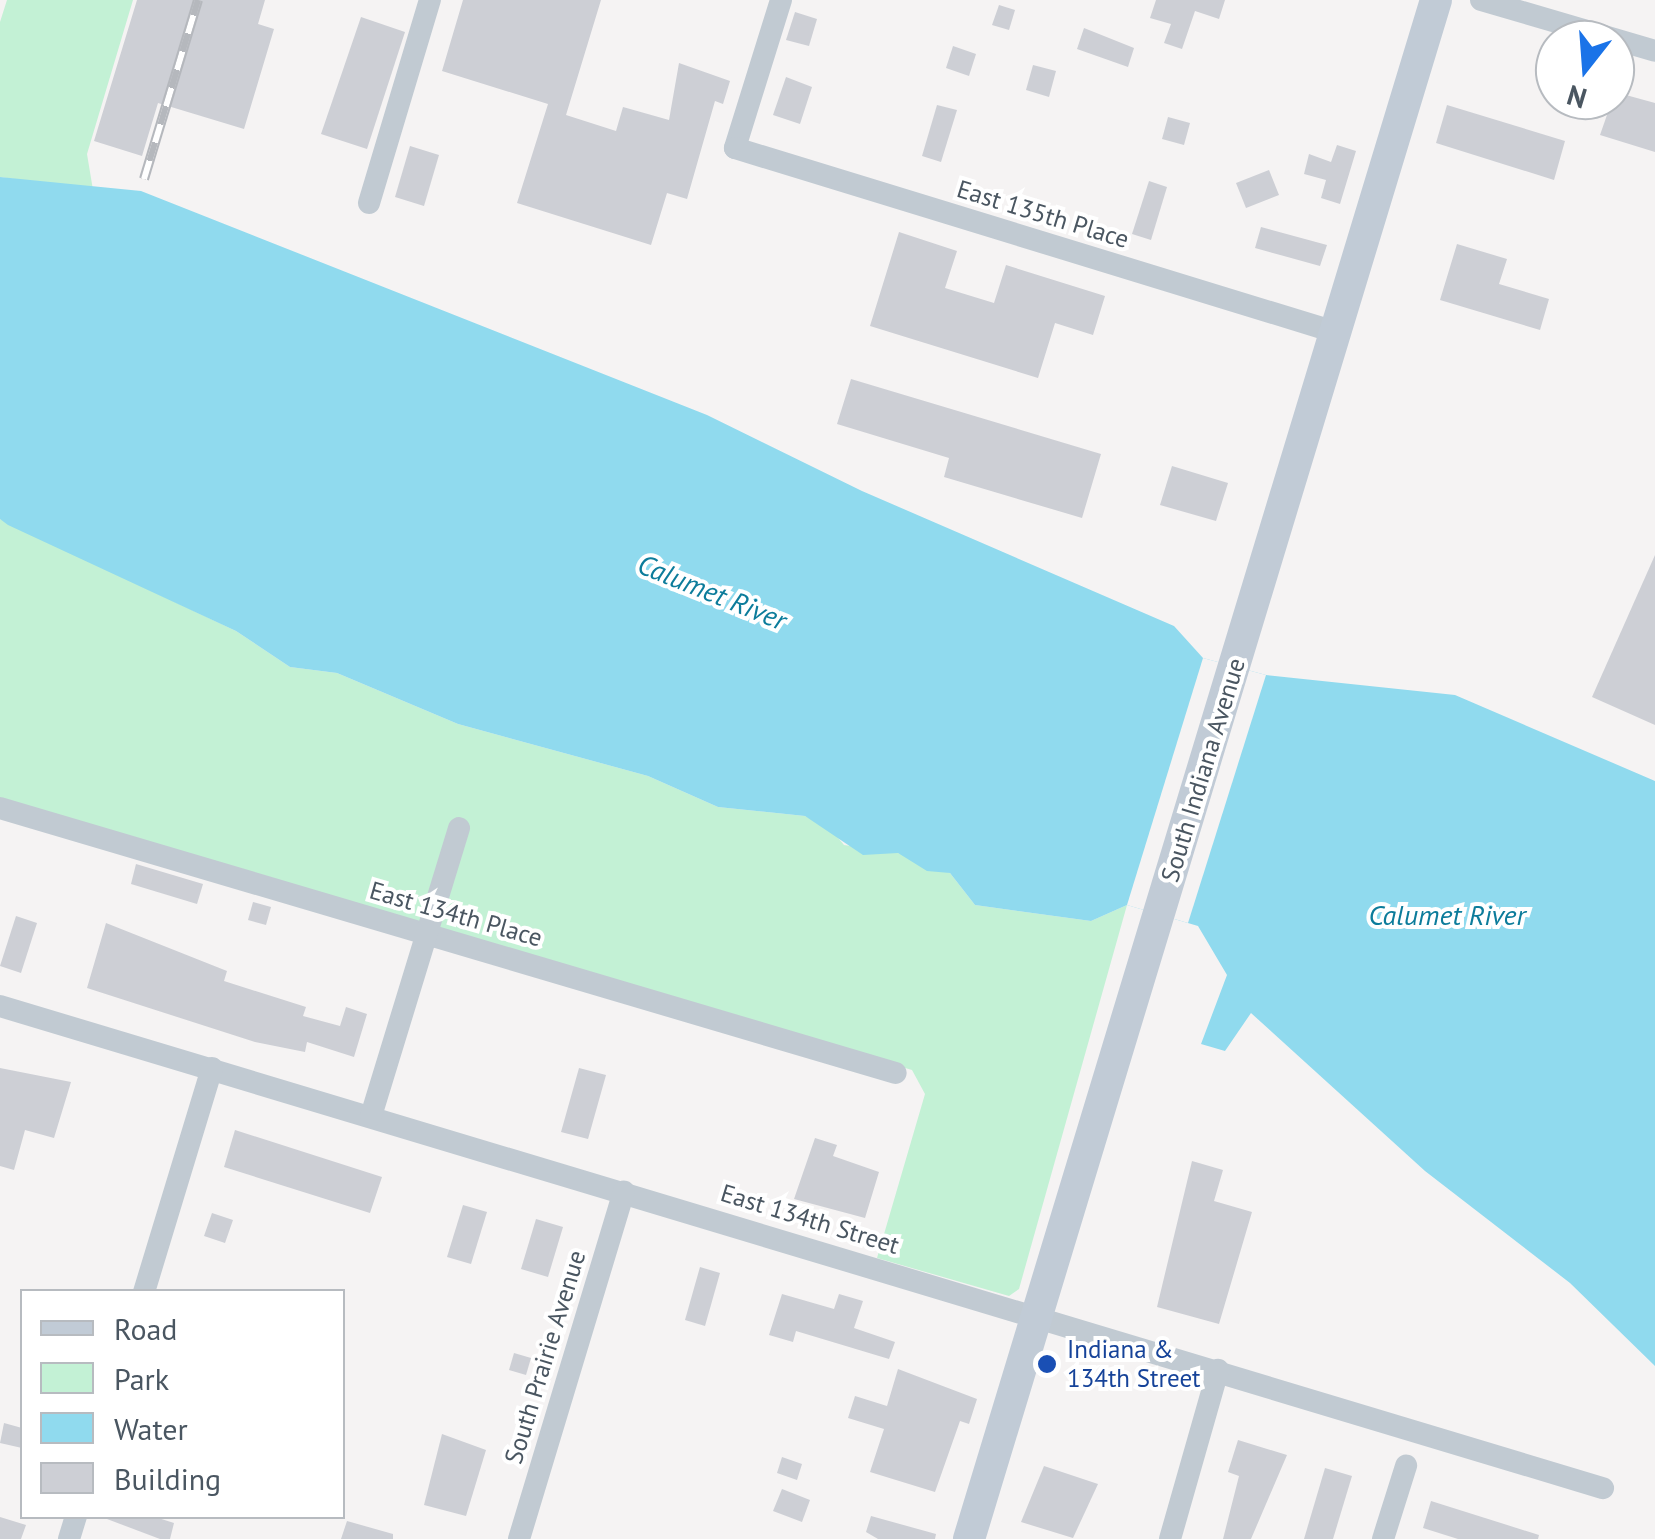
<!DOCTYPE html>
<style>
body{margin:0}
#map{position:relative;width:1655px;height:1539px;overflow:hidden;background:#f5f3f3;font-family:"PT Sans",sans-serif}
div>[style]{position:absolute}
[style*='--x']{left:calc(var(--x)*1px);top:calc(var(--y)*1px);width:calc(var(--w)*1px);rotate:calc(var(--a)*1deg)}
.green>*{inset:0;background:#c3f1d5}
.water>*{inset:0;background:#90daee}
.pier>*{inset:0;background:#f5f3f3}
.building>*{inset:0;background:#cdcfd5}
.street>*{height:22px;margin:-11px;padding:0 11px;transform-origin:11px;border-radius:11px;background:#c1cad2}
.secondary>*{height:32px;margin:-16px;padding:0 16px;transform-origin:16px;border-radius:16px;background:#c1cbd6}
.rail>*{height:10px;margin-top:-5px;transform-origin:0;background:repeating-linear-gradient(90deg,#fff 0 19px,#b5b8bd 0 38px);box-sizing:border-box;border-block:2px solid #b5b8bd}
.dots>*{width:28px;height:28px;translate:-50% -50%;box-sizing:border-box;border:5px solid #fff;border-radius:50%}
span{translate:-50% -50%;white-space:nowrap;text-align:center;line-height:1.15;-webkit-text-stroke:8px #fff;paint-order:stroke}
.street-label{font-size:25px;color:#4a5661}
.transit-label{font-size:25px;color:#164399}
.left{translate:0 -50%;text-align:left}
.water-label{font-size:28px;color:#0c7c9b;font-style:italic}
.legend{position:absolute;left:20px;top:1289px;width:325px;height:230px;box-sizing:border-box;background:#fff;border:2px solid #b7bbc0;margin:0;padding:12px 18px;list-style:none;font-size:30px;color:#4a5661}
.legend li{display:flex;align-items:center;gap:20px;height:50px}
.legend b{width:50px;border:2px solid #b7bbc0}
.north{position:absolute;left:1535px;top:20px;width:100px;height:100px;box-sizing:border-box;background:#fff;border:2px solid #b7bbc0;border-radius:50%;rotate:197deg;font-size:28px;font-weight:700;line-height:40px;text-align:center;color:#4a5661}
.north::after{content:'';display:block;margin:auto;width:35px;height:45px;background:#1a73e8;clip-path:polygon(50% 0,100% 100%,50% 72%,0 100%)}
</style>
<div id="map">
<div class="green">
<i style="clip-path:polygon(7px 0,133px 0,87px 154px,93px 190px,0 177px,0 22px)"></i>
<i style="clip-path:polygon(0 519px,236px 631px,290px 667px,337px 673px,458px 724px,648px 776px,718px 807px,805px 816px,830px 828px,844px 845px,898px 853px,950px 873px,975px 905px,1091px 921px,1127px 905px,1019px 1289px,1009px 1296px,877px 1258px,925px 1094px,912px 1070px,0 803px)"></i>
</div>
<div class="water">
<i style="clip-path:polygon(0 177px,141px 191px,707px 415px,862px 491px,1174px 626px,1203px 658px,1266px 675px,1455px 695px,1655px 781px,1655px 1366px,1570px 1283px,1425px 1171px,1251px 1013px,1225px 1051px,1201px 1044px,1227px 975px,1198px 926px,1127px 905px,1091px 921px,975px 905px,950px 873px,927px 871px,898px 853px,863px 855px,805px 816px,718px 807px,648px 776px,458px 724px,337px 673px,290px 667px,236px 631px,8px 525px,0 519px)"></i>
</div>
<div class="pier">
<i style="clip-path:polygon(1203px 658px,1266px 675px,1188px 923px,1127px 905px)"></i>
</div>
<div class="building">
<i style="clip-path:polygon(137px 0,265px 0,258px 24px,274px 29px,244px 129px,158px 103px,142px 156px,94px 141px)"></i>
<i style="clip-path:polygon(463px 0,601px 0,566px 115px,616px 131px,623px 107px,669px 120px,679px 63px,730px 81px,723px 104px,715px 101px,687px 199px,667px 193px,651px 245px,517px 203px,548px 104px,442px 71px)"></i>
<i style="clip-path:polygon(1156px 0,1225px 0,1219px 19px,1195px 11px,1182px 49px,1164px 43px,1171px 24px,1150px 18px)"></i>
<i style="clip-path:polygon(999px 5px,1015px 10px,1009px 30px,992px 25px)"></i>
<i style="clip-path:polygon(795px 12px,817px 19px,809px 46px,786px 40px)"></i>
<i style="clip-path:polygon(361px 17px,405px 32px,367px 149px,321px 134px)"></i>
<i style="clip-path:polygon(1084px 28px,1134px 48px,1128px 67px,1077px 49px)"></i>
<i style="clip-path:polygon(953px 46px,976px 54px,969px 76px,946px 68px)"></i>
<i style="clip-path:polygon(1033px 65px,1056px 71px,1049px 97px,1026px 90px)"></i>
<i style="clip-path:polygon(786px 77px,812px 87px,800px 124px,773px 115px)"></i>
<i style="clip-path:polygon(1615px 92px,1655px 103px,1655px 152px,1600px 135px)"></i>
<i style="clip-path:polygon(937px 105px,957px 110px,941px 162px,922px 156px)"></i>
<i style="clip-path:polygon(1447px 105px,1565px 141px,1554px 180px,1436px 143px)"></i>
<i style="clip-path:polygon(1168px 117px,1190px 123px,1184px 145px,1162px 139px)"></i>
<i style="clip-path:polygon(1337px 145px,1356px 151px,1340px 204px,1321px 198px,1326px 180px,1304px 174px,1309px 154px,1331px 162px)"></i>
<i style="clip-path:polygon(410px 146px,439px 155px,424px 206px,395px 197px)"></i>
<i style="clip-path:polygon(1269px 170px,1279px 195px,1246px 208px,1236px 183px)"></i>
<i style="clip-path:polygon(1149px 181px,1167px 187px,1151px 240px,1132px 234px)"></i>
<i style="clip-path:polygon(1261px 227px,1327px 245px,1320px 266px,1255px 248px)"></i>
<i style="clip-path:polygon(899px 232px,957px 251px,945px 288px,994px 303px,1006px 265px,1105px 296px,1093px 335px,1055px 323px,1038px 378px,870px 326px)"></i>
<i style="clip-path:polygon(1457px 244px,1507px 259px,1499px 284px,1549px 299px,1540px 330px,1440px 300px)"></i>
<i style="clip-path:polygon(851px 379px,1101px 454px,1082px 518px,944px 477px,949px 458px,837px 424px)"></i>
<i style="clip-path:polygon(1172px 466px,1228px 483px,1216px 521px,1160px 505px)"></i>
<i style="clip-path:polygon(1655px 555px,1655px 725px,1592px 697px)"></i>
<i style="clip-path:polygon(136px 864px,203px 884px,197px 904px,131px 884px)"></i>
<i style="clip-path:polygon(253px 902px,271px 907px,266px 925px,248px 920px)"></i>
<i style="clip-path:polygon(16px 916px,37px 923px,21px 973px,0 966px)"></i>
<i style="clip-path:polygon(106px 923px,227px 971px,224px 981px,306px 1007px,303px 1016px,340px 1026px,346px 1007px,367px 1014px,354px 1057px,307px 1042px,305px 1052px,255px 1042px,87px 988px)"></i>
<i style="clip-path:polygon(0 1068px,71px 1082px,54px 1138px,25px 1130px,14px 1170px,0 1166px)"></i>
<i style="clip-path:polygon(579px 1068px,606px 1075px,588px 1139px,561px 1132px)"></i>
<i style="clip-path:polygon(235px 1130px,382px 1177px,370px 1213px,224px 1167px)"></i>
<i style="clip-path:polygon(815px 1138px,837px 1145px,833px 1156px,879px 1172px,865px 1218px,794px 1199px)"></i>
<i style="clip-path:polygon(1192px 1161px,1223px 1170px,1214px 1201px,1252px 1212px,1219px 1324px,1157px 1307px)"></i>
<i style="clip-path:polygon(463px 1205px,487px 1212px,471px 1264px,447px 1257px)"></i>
<i style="clip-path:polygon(212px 1213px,233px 1220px,225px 1243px,204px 1236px)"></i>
<i style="clip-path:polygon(536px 1219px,563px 1227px,548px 1277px,521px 1269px)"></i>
<i style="clip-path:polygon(700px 1267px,720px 1273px,705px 1326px,685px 1320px)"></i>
<i style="clip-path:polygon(782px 1294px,834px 1309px,839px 1294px,863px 1301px,854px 1328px,895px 1342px,889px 1359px,796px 1331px,793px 1342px,769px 1335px)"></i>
<i style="clip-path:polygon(514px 1353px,531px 1358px,526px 1375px,509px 1370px)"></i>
<i style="clip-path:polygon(898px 1369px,977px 1399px,969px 1424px,960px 1421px,935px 1492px,870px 1472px,884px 1429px,848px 1418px,855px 1396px,887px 1406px)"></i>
<i style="clip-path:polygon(4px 1423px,22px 1428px,22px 1448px,0 1443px)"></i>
<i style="clip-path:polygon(442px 1434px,486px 1450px,466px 1516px,424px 1505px)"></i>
<i style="clip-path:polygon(1238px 1440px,1287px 1455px,1251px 1539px,1223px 1539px,1239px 1476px,1228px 1472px)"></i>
<i style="clip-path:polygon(782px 1457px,802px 1464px,797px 1480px,777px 1473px)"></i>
<i style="clip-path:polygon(1044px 1466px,1098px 1484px,1073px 1538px,1021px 1522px)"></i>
<i style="clip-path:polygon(1325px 1468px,1352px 1476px,1333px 1539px,1304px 1539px)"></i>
<i style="clip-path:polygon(782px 1489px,810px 1500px,802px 1522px,773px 1511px)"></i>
<i style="clip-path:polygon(1431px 1501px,1539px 1535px,1538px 1539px,1458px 1539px,1423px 1528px)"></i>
<i style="clip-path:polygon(99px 1516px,152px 1516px,174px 1523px,170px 1539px,160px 1539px)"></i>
<i style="clip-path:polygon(871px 1516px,936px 1534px,935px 1539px,878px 1539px,866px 1532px)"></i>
<i style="clip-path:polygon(0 1517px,26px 1525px,21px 1539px,0 1539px)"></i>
<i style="clip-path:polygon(347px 1521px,393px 1534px,393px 1539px,341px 1539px)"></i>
</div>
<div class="street">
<i style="--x:781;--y:0;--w:155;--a:107.3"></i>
<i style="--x:735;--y:148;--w:628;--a:17.05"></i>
<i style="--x:1481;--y:0;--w:181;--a:16.3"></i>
<i style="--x:369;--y:203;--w:212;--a:-73.3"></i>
<i style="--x:0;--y:808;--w:934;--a:16.48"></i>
<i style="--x:0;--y:1006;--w:1674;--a:16.74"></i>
<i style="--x:371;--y:1116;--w:301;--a:-73"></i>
<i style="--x:144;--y:1292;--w:234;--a:-73.1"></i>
<i style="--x:69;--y:1539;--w:24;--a:-73"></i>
<i style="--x:519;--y:1539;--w:363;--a:-73.2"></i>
<i style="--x:1170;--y:1539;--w:176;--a:-74.1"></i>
<i style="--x:1383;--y:1539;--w:77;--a:-72.5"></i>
</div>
<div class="secondary">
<i style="--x:969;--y:1539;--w:1608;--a:-73.12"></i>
</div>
<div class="rail">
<i style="--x:144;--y:179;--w:187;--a:-73.2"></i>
</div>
<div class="dots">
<i style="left:1047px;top:1364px;background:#1a4fb4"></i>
</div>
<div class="street-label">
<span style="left:1043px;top:214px;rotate:17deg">East 135th Place</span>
<span style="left:1203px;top:770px;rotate:-73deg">South Indiana Avenue</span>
<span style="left:456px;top:914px;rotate:16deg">East 134th Place</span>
<span style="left:810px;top:1219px;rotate:17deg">East 134th Street</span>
<span style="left:545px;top:1357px;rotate:-73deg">South Prairie Avenue</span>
</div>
<div class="transit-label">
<span class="left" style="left:1067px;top:1364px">Indiana &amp;<br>134th Street</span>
</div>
<div class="water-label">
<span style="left:712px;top:592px;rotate:22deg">Calumet River</span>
<span style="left:1447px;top:915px">Calumet River</span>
</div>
<ul class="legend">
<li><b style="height:12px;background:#c1cbd6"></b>Road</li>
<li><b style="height:28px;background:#c3f1d5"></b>Park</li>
<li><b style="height:28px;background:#90daee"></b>Water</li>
<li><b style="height:28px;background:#cdcfd5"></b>Building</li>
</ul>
<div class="north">N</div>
</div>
